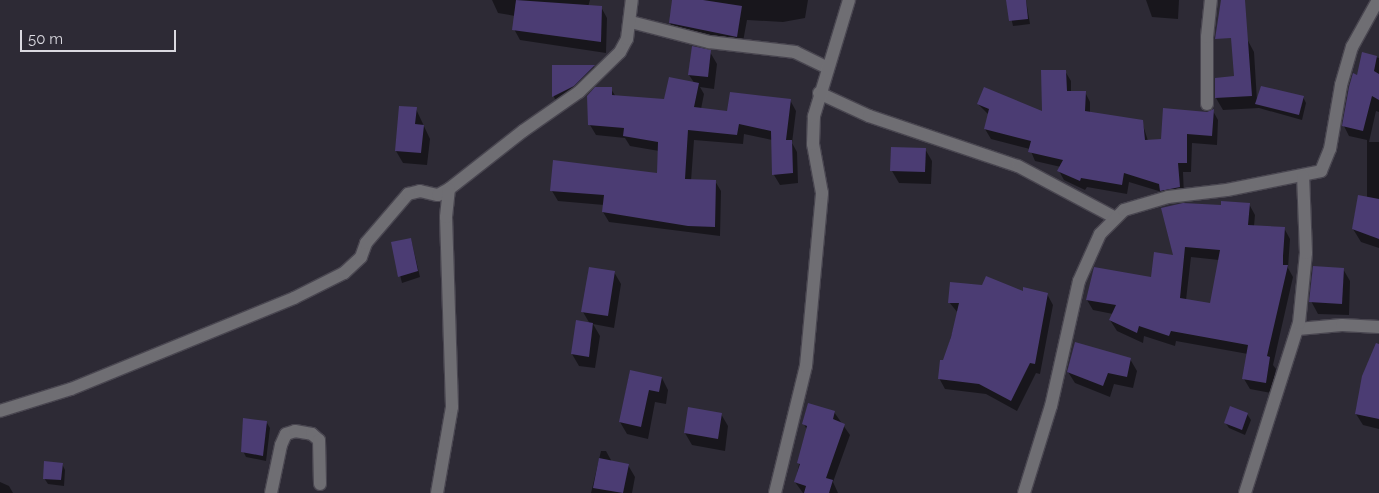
<!DOCTYPE html>
<style>
body{margin:0}
#map{position:relative;width:1379px;height:493px;overflow:hidden;background:#2d2a35;font-family:Raleway,sans-serif}
div>[style]{position:absolute}
[style*='--x']{left:calc(var(--x)*1px);top:calc(var(--y)*1px);width:calc(var(--w)*1px);rotate:calc(var(--a)*1deg)}
.shadow>*{inset:0;background:#0007}
.building>*{inset:0;background:#4b3c73}
.roads{filter:drop-shadow(1px 0 #494650) drop-shadow(-1px 0 #494650) drop-shadow(0 1px #494650) drop-shadow(0 -1px #494650)}
.minor>*{height:12px;margin:-6px;padding:0 6px;transform-origin:6px;border-radius:6px;background:#6f6e73}
span{translate:-50% -50%;white-space:nowrap;text-align:center;line-height:1.15;-webkit-text-stroke:4.5px #2d2a35;paint-order:stroke}
.scale{position:absolute;left:20px;top:30px;width:156px;height:22px;box-sizing:border-box;border:2px solid #dad9e0;border-top:0;padding-left:6px;font-size:15px;line-height:18px;white-space:nowrap;color:#dad9e0;-webkit-text-stroke:4px #2d2a35;paint-order:stroke}
</style>
<div id="map">
<div class="shadow">
<i style="clip-path:polygon(492px 0,590px 0,588px 7px,601px 7px,607px 18px,606px 53px,520px 40px,514px 29px,515px 16px,498px 13px)"></i>
<i style="clip-path:polygon(674px 0,808px 0,805px 18px,783px 22px,747px 20px,742px 47px,676px 34px,670px 23px)"></i>
<i style="clip-path:polygon(1007px 0,1026px 0,1030px 24px,1013px 26px)"></i>
<i style="clip-path:polygon(1146px 0,1179px 0,1178px 19px,1152px 17px)"></i>
<i style="clip-path:polygon(1247px 39px,1254px 52px,1257px 101px,1303px 97px,1306px 103px,1302px 120px,1259px 108px,1223px 110px,1216px 98px,1216px 79px,1235px 77px)"></i>
<i style="clip-path:polygon(710px 52px,717px 64px,714px 89px,700px 87px,704px 94px,701px 109px,728px 113px,790px 100px,796px 111px,792px 143px,797px 152px,798px 183px,780px 185px,774px 175px,772px 140px,744px 134px,743px 144px,694px 140px,691px 181px,715px 181px,721px 191px,720px 236px,609px 222px,603px 212px,604px 205px,558px 201px,552px 191px,658px 175px,659px 151px,630px 146px,625px 138px,596px 135px,590px 125px,611px 89px,616px 97px,665px 100px,695px 84px,689px 75px)"></i>
<i style="clip-path:polygon(1363px 54px,1379px 58px,1379px 112px,1376px 111px,1369px 142px,1379px 142px,1379px 248px,1361px 242px,1353px 229px,1367px 198px,1367px 140px,1349px 136px,1344px 126px)"></i>
<i style="clip-path:polygon(594px 66px,601px 78px,560px 109px,554px 97px,553px 67px)"></i>
<i style="clip-path:polygon(1065px 71px,1071px 81px,1071px 92px,1085px 92px,1090px 102px,1090px 113px,1142px 122px,1148px 141px,1162px 140px,1213px 111px,1218px 120px,1217px 145px,1192px 143px,1191px 172px,1183px 172px,1184px 197px,1166px 200px,1162px 192px,1129px 182px,1127px 194px,1087px 187px,1085px 190px,1064px 180px,1059px 171px,1061px 167px,1035px 161px,1030px 149px,991px 139px,985px 129px,989px 115px,978px 104px,1043px 113px)"></i>
<i style="clip-path:polygon(416px 109px,430px 139px,427px 165px,403px 163px,396px 151px)"></i>
<i style="clip-path:polygon(925px 149px,932px 161px,931px 184px,899px 183px,892px 171px)"></i>
<i style="clip-path:polygon(evenodd,1249px 204px,1255px 215px,1254px 226px,1284px 228px,1290px 239px,1288px 268px,1293px 277px,1273px 365px,1276px 369px,1271px 393px,1250px 389px,1244px 379px,1248px 354px,1176px 341px,1175px 346px,1144px 336px,1143px 343px,1117px 331px,1110px 320px,1113px 314px,1093px 310px,1087px 300px,1152px 279px,1222px 206px,1249px 204px,1191px 257px,1219px 260px,1212px 304px,1186px 300px,1191px 257px)"></i>
<i style="clip-path:polygon(411px 239px,420px 277px,402px 283px,392px 243px)"></i>
<i style="clip-path:polygon(1343px 269px,1350px 281px,1349px 315px,1318px 314px,1311px 301px)"></i>
<i style="clip-path:polygon(614px 272px,621px 284px,614px 328px,593px 324px,600px 336px,595px 368px,579px 366px,572px 354px,590px 324px,583px 312px)"></i>
<i style="clip-path:polygon(1024px 292px,1047px 294px,1053px 305px,1040px 374px,1036px 373px,1017px 411px,986px 394px,945px 389px,939px 378px,958px 313px,949px 302px)"></i>
<i style="clip-path:polygon(1130px 359px,1137px 371px,1133px 388px,1114px 384px,1110px 397px,1075px 383px,1068px 372px)"></i>
<i style="clip-path:polygon(1379px 360px,1379px 429px,1363px 425px,1356px 414px)"></i>
<i style="clip-path:polygon(630px 371px,662px 378px,668px 390px,666px 404px,655px 402px,648px 439px,627px 434px,620px 422px)"></i>
<i style="clip-path:polygon(834px 412px,850px 435px,833px 482px,838px 493px,803px 493px,795px 482px,807px 430px,804px 424px)"></i>
<i style="clip-path:polygon(721px 414px,728px 426px,725px 451px,692px 445px,685px 433px)"></i>
<i style="clip-path:polygon(1247px 414px,1251px 420px,1245px 435px,1229px 428px,1225px 422px)"></i>
<i style="clip-path:polygon(267px 423px,270px 428px,266px 461px,246px 457px,243px 451px)"></i>
<i style="clip-path:polygon(601px 451px,606px 451px,612px 462px,628px 465px,635px 477px,632px 493px,591px 493px)"></i>
<i style="clip-path:polygon(62px 464px,65px 470px,64px 486px,48px 484px,44px 478px)"></i>
<i style="clip-path:polygon(0 482px,9px 486px,13px 493px,0 493px)"></i>
</div>
<div class="building">
<i style="clip-path:polygon(516px 0,602px 6px,601px 42px,512px 30px)"></i>
<i style="clip-path:polygon(672px 0,703px 0,742px 6px,737px 37px,669px 23px)"></i>
<i style="clip-path:polygon(1006px 0,1026px 0,1028px 19px,1009px 21px)"></i>
<i style="clip-path:polygon(1221px 0,1245px 0,1252px 96px,1215px 98px,1215px 78px,1234px 76px,1231px 38px,1215px 39px)"></i>
<i style="clip-path:polygon(692px 46px,711px 50px,708px 77px,688px 75px)"></i>
<i style="clip-path:polygon(1362px 52px,1377px 56px,1374px 71px,1379px 74px,1379px 100px,1372px 96px,1363px 131px,1342px 126px,1349px 87px,1353px 73px,1357px 75px)"></i>
<i style="clip-path:polygon(552px 65px,595px 65px,574px 86px,552px 97px)"></i>
<i style="clip-path:polygon(1041px 70px,1066px 70px,1067px 91px,1086px 91px,1085px 111px,1143px 120px,1145px 140px,1161px 139px,1163px 108px,1207px 112px,1214px 109px,1212px 136px,1187px 134px,1187px 163px,1178px 163px,1180px 187px,1160px 191px,1159px 184px,1124px 173px,1122px 185px,1081px 178px,1080px 181px,1057px 171px,1063px 160px,1028px 152px,1031px 141px,984px 129px,989px 109px,977px 104px,984px 87px,1042px 111px)"></i>
<i style="clip-path:polygon(669px 77px,699px 83px,694px 107px,727px 111px,730px 92px,791px 99px,786px 140px,792px 140px,793px 173px,772px 175px,771px 131px,739px 124px,737px 135px,688px 130px,685px 179px,716px 180px,715px 227px,688px 226px,602px 212px,604px 195px,550px 191px,553px 160px,657px 173px,658px 142px,623px 136px,624px 128px,588px 125px,587px 96px,595px 87px,612px 87px,612px 95px,664px 99px)"></i>
<i style="clip-path:polygon(1261px 86px,1304px 96px,1299px 115px,1255px 104px)"></i>
<i style="clip-path:polygon(399px 106px,417px 107px,415px 124px,424px 125px,421px 153px,395px 151px)"></i>
<i style="clip-path:polygon(891px 147px,926px 148px,925px 172px,890px 171px)"></i>
<i style="clip-path:polygon(1358px 195px,1379px 199px,1379px 239px,1352px 229px)"></i>
<i style="clip-path:polygon(evenodd,1221px 201px,1250px 203px,1248px 225px,1285px 227px,1283px 256px,1283px 265px,1288px 265px,1267px 356px,1270px 357px,1266px 383px,1242px 379px,1248px 345px,1171px 331px,1169px 336px,1139px 326px,1137px 333px,1109px 320px,1116px 305px,1086px 300px,1094px 267px,1151px 277px,1154px 252px,1173px 255px,1161px 208px,1183px 203px,1221px 205px,1221px 201px,1185px 247px,1220px 250px,1210px 303px,1180px 298px,1185px 247px)"></i>
<i style="clip-path:polygon(411px 238px,418px 271px,398px 277px,391px 242px)"></i>
<i style="clip-path:polygon(1313px 266px,1344px 268px,1342px 304px,1309px 302px)"></i>
<i style="clip-path:polygon(589px 267px,615px 271px,608px 316px,581px 312px)"></i>
<i style="clip-path:polygon(986px 276px,1023px 291px,1023px 287px,1048px 293px,1035px 364px,1030px 363px,1011px 401px,979px 384px,938px 379px,940px 360px,943px 360px,951px 337px,959px 303px,948px 303px,950px 282px,982px 285px)"></i>
<i style="clip-path:polygon(576px 320px,593px 323px,589px 357px,571px 354px)"></i>
<i style="clip-path:polygon(1075px 342px,1131px 358px,1127px 377px,1108px 373px,1103px 386px,1067px 372px)"></i>
<i style="clip-path:polygon(1376px 343px,1379px 344px,1379px 419px,1355px 414px,1362px 376px)"></i>
<i style="clip-path:polygon(630px 370px,662px 377px,659px 392px,649px 390px,641px 427px,619px 422px)"></i>
<i style="clip-path:polygon(808px 403px,835px 411px,833px 419px,845px 424px,826px 478px,833px 480px,829px 493px,804px 493px,806px 486px,794px 482px,800px 464px,797px 463px,807px 426px,802px 424px)"></i>
<i style="clip-path:polygon(1230px 406px,1248px 413px,1242px 430px,1224px 423px)"></i>
<i style="clip-path:polygon(688px 407px,722px 413px,718px 439px,684px 433px)"></i>
<i style="clip-path:polygon(243px 418px,267px 421px,263px 456px,241px 452px)"></i>
<i style="clip-path:polygon(599px 458px,629px 464px,623px 493px,593px 488px)"></i>
<i style="clip-path:polygon(44px 461px,63px 463px,61px 480px,43px 479px)"></i>
</div>
<div class="roads">
<div class="minor">
<i style="--x:631;--y:22;--w:81;--a:14.4"></i>
<i style="--x:709;--y:42;--w:87;--a:6.6"></i>
<i style="--x:795;--y:52;--w:34;--a:26"></i>
<i style="--x:819;--y:93;--w:55;--a:24.7"></i>
<i style="--x:869;--y:116;--w:157;--a:18.6"></i>
<i style="--x:1018;--y:166;--w:109;--a:28"></i>
<i style="--x:1207;--y:104;--w:67;--a:-90"></i>
<i style="--x:1207;--y:37;--w:37;--a:-84"></i>
<i style="--x:1298;--y:329;--w:44;--a:-5.2"></i>
<i style="--x:1342;--y:325;--w:37;--a:3"></i>
<i style="--x:0;--y:411;--w:74;--a:-17.2"></i>
<i style="--x:71;--y:389;--w:241;--a:-22.2"></i>
<i style="--x:294;--y:298;--w:56;--a:-26.6"></i>
<i style="--x:344;--y:273;--w:23;--a:-43"></i>
<i style="--x:361;--y:257;--w:15;--a:-70"></i>
<i style="--x:366;--y:243;--w:65;--a:-49.4"></i>
<i style="--x:408;--y:194;--w:12;--a:-14"></i>
<i style="--x:420;--y:191;--w:18;--a:13"></i>
<i style="--x:438;--y:195;--w:13;--a:-29"></i>
<i style="--x:449;--y:189;--w:94;--a:-38.1"></i>
<i style="--x:523;--y:131;--w:68;--a:-34.9"></i>
<i style="--x:579;--y:92;--w:57;--a:-44.3"></i>
<i style="--x:620;--y:52;--w:15;--a:-62"></i>
<i style="--x:627;--y:39;--w:39;--a:-83"></i>
<i style="--x:271;--y:493;--w:49;--a:-78.2"></i>
<i style="--x:281;--y:445;--w:12;--a:-66"></i>
<i style="--x:286;--y:434;--w:9;--a:-18"></i>
<i style="--x:295;--y:431;--w:17;--a:10"></i>
<i style="--x:312;--y:434;--w:9;--a:41"></i>
<i style="--x:319;--y:440;--w:44;--a:88.7"></i>
<i style="--x:437;--y:493;--w:87;--a:-80.1"></i>
<i style="--x:452;--y:407;--w:190;--a:-91.8"></i>
<i style="--x:446;--y:217;--w:28;--a:-84"></i>
<i style="--x:775;--y:493;--w:131;--a:-76.3"></i>
<i style="--x:806;--y:366;--w:174;--a:-84.7"></i>
<i style="--x:822;--y:193;--w:50;--a:-100.4"></i>
<i style="--x:813;--y:144;--w:28;--a:-88"></i>
<i style="--x:814;--y:116;--w:121;--a:-73.2"></i>
<i style="--x:1024;--y:493;--w:91;--a:-72.8"></i>
<i style="--x:1051;--y:406;--w:128;--a:-77.4"></i>
<i style="--x:1079;--y:281;--w:51;--a:-65.9"></i>
<i style="--x:1100;--y:234;--w:34;--a:-45"></i>
<i style="--x:1124;--y:210;--w:46;--a:-16.5"></i>
<i style="--x:1168;--y:197;--w:59;--a:-6.8"></i>
<i style="--x:1227;--y:190;--w:96;--a:-11.4"></i>
<i style="--x:1321;--y:171;--w:24;--a:-68"></i>
<i style="--x:1330;--y:149;--w:65;--a:-80.2"></i>
<i style="--x:1341;--y:85;--w:40;--a:-74"></i>
<i style="--x:1352;--y:47;--w:54;--a:-61"></i>
<i style="--x:1245;--y:493;--w:178;--a:-72.4"></i>
<i style="--x:1299;--y:323;--w:70;--a:-84.3"></i>
<i style="--x:1306;--y:253;--w:77;--a:-92.2"></i>
</div>
</div>
<div class="scale">50 m</div>
</div>
